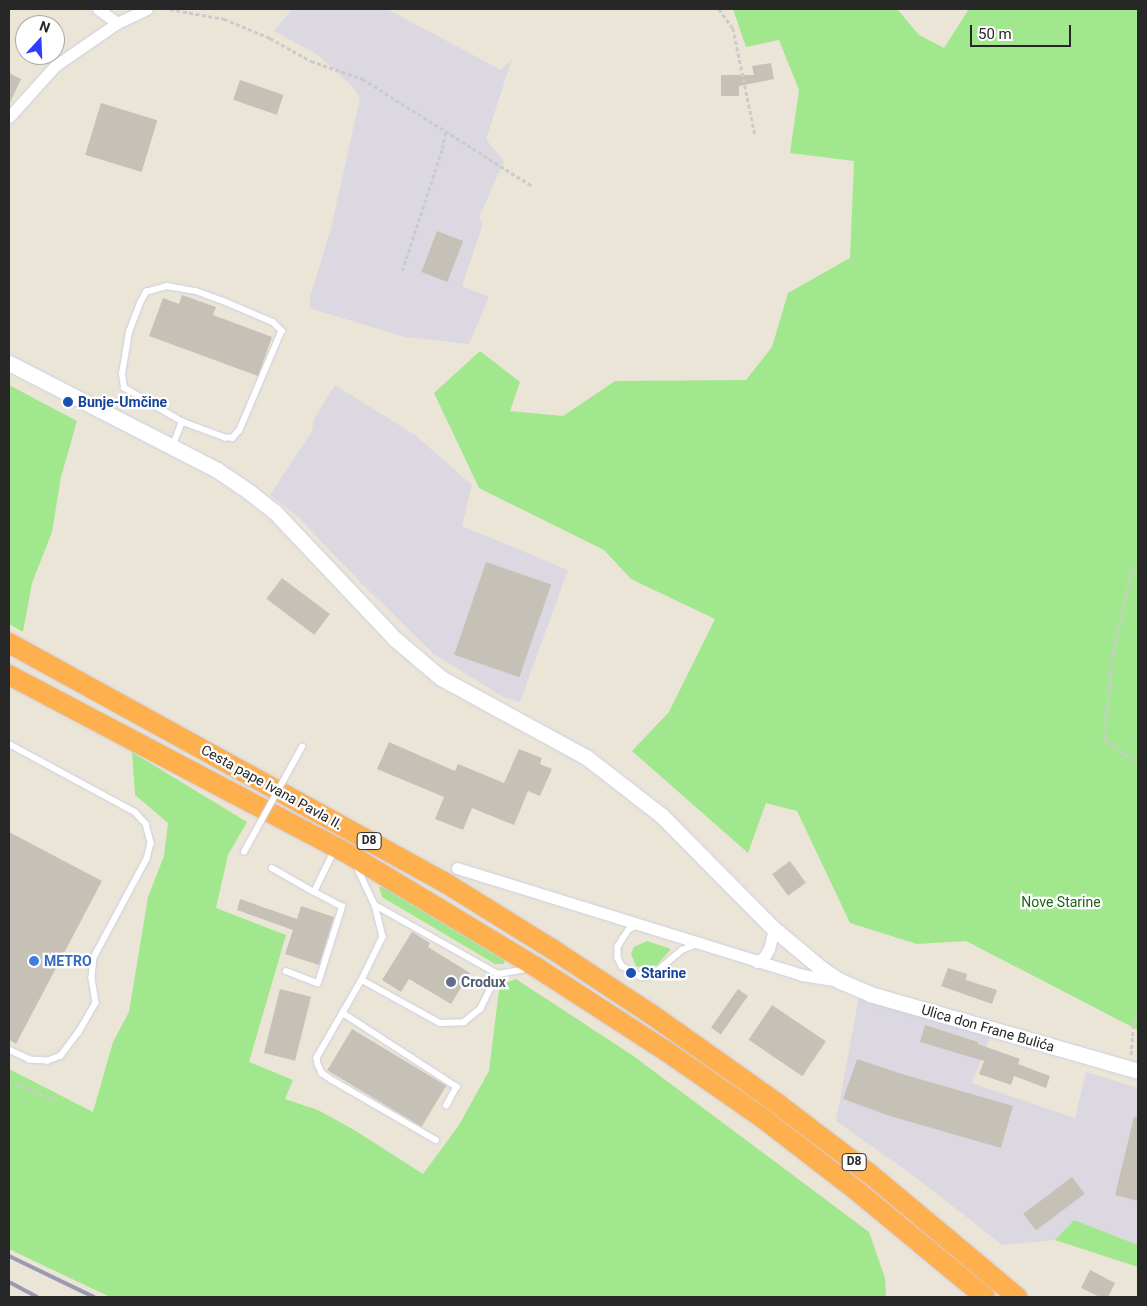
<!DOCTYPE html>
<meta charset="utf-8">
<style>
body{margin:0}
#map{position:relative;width:1147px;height:1306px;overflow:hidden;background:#ebe5d7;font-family:Roboto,sans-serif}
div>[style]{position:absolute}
.industrial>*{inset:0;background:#dcd8e2}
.green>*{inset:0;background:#a1e78e}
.building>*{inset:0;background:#c6c1b7;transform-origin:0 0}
.path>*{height:2.5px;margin-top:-1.25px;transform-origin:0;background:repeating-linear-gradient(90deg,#cbcbcb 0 4px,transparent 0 6.5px)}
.roads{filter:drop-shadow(0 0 1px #cccde2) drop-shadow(0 0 1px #cccde2)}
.lane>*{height:5.5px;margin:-2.75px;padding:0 2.75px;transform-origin:2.75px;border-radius:2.75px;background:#fff}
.street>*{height:11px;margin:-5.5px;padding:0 5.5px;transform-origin:5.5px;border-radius:5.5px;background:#fff}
.secondary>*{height:15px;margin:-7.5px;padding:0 7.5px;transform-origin:7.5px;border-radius:7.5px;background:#fff}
.highway>*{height:20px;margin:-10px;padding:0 10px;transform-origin:10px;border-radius:10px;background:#ffb04e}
.rail>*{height:4px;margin:-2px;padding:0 2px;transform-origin:2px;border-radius:2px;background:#9a9ab3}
.bridges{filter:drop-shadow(0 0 1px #cccde2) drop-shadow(0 0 1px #cccde2)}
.lane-bridge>*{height:5.5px;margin:-2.75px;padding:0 2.75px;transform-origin:2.75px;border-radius:2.75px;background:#fff}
.dots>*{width:14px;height:14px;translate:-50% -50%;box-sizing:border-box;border:2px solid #fff;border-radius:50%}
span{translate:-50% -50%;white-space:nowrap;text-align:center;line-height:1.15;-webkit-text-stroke:4.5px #fff;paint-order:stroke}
.shield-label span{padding:1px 4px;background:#fff;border:1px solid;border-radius:4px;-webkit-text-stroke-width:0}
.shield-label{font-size:12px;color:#272727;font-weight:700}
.transit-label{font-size:14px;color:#164399;font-weight:700}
.left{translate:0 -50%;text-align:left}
.street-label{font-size:14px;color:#272727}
.park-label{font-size:14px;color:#1b6714}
.shop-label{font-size:14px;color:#366cbe;font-weight:700}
.service-label{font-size:14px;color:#4e5e75;font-weight:700}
.frame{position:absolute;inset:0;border:10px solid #272727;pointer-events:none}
.north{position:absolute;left:15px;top:15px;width:50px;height:50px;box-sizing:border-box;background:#fff;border:1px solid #a9a9a9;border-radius:50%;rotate:20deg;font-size:14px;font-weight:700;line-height:20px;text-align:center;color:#272727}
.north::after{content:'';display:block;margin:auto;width:18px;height:22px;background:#303dff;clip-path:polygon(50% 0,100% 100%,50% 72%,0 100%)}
.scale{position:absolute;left:970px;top:25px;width:101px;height:22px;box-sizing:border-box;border:2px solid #272727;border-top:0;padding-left:6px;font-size:15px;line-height:18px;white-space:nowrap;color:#272727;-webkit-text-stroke:4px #fff;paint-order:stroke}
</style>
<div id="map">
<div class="industrial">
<i style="clip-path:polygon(292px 9px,387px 9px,501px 70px,512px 59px,486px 139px,504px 161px,479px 218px,483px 224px,462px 286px,489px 297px,469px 344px,405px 337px,309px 308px,311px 294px,331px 228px,360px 98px,352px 86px,318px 55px,274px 31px)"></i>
<i style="clip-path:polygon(335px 385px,415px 435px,472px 485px,462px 526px,568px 570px,520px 702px,503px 697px,434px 654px,362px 584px,299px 518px,270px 495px,312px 431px,314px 419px)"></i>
<i style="clip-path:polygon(861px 985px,996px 1022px,972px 1083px,1075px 1118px,1086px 1072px,1138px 1088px,1138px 1245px,1074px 1220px,1055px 1240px,1002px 1245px,918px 1179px,836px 1121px)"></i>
</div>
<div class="green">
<i style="clip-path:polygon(733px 9px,897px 9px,919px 35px,944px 48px,969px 9px,1138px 9px,1138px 1030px,966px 941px,917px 944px,850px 923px,797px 811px,766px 803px,748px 853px,632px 751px,669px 712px,715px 619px,631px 579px,604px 550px,479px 488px,434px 393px,480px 351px,520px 382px,510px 411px,563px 416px,615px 381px,746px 380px,772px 347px,788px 293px,850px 258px,854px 161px,790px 153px,799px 90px,779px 40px,746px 47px)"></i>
<i style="clip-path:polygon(9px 385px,77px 421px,61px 477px,52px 532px,32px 583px,23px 632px,9px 624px)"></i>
<i style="clip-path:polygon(132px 752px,247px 822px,228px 855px,216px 908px,286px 935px,249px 1062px,293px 1080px,285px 1099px,318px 1110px,356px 1131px,423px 1174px,459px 1125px,489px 1071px,499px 990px,508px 982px,516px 979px,632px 1055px,869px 1232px,885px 1278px,886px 1297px,110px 1297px,9px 1249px,9px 1069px,93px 1112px,113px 1042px,129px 1012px,148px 897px,164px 856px,168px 823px,135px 795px)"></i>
<i style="clip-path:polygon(379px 887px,384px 887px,505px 959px,504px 964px,495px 964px,382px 897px)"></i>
<i style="clip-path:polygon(647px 941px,671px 949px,656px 966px,650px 969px,636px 966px,631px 954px,634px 947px)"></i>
<i style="clip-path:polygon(1074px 1220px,1138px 1245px,1138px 1267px,1055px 1240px)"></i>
</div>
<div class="building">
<i style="clip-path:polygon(771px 63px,774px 79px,739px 86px,739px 96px,721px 96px,721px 75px,754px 75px,752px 66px)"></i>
<i style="clip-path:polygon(9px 73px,21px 79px,9px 105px)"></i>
<i style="left:240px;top:80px;width:46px;height:21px;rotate:19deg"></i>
<i style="left:101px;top:103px;width:59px;height:54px;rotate:17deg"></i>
<i style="left:437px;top:231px;width:28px;height:44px;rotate:21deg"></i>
<i style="clip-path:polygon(182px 295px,216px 307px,213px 315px,272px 337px,258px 376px,149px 336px,163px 298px,179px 304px)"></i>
<i style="left:486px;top:562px;width:69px;height:98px;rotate:19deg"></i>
<i style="left:282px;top:578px;width:60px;height:26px;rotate:37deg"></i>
<i style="clip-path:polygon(389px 742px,455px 771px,458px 764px,504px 783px,519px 749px,542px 758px,540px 764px,552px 769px,540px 796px,528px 791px,514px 825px,472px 808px,463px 830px,435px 819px,444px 797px,377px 769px)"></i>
<i style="clip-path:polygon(9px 832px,102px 881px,16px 1044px,9px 1040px)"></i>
<i style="left:790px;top:861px;width:27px;height:22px;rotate:54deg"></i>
<i style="clip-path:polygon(240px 899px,297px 919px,301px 906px,334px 917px,319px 965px,285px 954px,293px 930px,237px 910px)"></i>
<i style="clip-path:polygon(412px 932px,430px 943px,428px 947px,470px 973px,451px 1004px,409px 979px,401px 992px,382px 980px)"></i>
<i style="clip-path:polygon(948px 968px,967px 974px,966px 980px,997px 990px,992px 1004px,941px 986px)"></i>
<i style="left:280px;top:989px;width:32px;height:66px;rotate:14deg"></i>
<i style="left:738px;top:989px;width:12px;height:47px;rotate:35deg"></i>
<i style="left:772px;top:1005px;width:65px;height:42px;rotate:34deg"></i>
<i style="clip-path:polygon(925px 1025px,978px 1042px,978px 1044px,1020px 1059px,1018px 1064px,1050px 1076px,1046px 1088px,1014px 1076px,1011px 1085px,979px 1074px,984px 1061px,920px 1042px)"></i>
<i style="left:352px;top:1029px;width:110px;height:48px;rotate:31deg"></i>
<i style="clip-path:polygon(857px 1059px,902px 1074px,1013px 1106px,1001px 1148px,890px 1116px,843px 1099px)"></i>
<i style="clip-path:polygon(1134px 1117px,1138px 1117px,1138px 1201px,1115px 1195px)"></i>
<i style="left:1072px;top:1177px;width:21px;height:61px;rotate:53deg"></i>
<i style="clip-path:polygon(1090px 1270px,1115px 1283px,1108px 1297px,1100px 1297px,1081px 1288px)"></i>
</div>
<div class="path">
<i style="left:170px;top:9px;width:55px;rotate:10.5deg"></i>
<i style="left:224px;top:19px;width:50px;rotate:22.4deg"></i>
<i style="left:270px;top:38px;width:47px;rotate:29.3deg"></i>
<i style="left:311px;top:61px;width:55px;rotate:19.1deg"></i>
<i style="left:363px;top:79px;width:200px;rotate:32.3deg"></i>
<i style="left:719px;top:9px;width:24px;rotate:54deg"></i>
<i style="left:733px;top:28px;width:108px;rotate:78.3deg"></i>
<i style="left:402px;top:271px;width:128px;rotate:-71.8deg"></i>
<i style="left:442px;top:149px;width:20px;rotate:-79deg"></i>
<i style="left:1138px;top:571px;width:6px;rotate:-171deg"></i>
<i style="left:1132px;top:570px;width:83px;rotate:102.5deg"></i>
<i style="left:1114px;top:651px;width:89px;rotate:96.5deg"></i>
<i style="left:1104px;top:739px;width:42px;rotate:35.2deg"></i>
<i style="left:1131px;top:1055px;width:31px;rotate:-86deg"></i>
<i style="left:1133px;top:1024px;width:11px;rotate:-63deg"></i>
<i style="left:9px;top:1081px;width:51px;rotate:22deg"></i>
</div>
<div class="roads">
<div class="lane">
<i style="left:167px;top:286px;width:29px;rotate:10deg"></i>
<i style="left:196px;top:291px;width:32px;rotate:20deg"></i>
<i style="left:226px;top:302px;width:51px;rotate:23.1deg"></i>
<i style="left:273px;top:322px;width:13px;rotate:45deg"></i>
<i style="left:282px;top:331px;width:108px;rotate:113deg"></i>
<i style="left:240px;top:430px;width:11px;rotate:131deg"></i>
<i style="left:233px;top:438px;width:8px;rotate:180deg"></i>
<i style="left:225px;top:438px;width:46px;rotate:-159.6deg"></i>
<i style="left:182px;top:422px;width:67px;rotate:-149.6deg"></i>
<i style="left:124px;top:388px;width:14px;rotate:-98deg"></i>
<i style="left:122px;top:374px;width:43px;rotate:-80.5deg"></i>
<i style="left:129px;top:332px;width:31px;rotate:-69deg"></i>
<i style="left:140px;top:303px;width:13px;rotate:-61deg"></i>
<i style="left:146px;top:292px;width:22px;rotate:-16deg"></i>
<i style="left:173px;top:445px;width:25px;rotate:-69deg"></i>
<i style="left:9px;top:744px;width:143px;rotate:28.4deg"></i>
<i style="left:135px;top:812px;width:16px;rotate:47deg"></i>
<i style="left:146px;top:824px;width:20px;rotate:75deg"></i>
<i style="left:151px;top:843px;width:16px;rotate:104deg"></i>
<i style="left:147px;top:859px;width:112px;rotate:118.2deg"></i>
<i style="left:94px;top:958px;width:20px;rotate:96deg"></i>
<i style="left:92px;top:978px;width:25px;rotate:81deg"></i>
<i style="left:96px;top:1003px;width:34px;rotate:120deg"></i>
<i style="left:79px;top:1032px;width:30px;rotate:127deg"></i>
<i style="left:61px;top:1056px;width:14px;rotate:159deg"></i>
<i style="left:48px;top:1061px;width:18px;rotate:-177deg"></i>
<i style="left:30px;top:1060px;width:23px;rotate:-155deg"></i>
<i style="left:357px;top:867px;width:42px;rotate:64.7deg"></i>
<i style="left:375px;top:905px;width:141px;rotate:29.3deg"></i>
<i style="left:498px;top:974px;width:29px;rotate:-10deg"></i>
<i style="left:272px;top:868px;width:48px;rotate:29.7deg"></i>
<i style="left:314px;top:892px;width:46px;rotate:-64deg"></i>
<i style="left:375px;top:905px;width:33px;rotate:76deg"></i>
<i style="left:383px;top:937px;width:48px;rotate:116deg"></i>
<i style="left:362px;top:980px;width:89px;rotate:28.9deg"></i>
<i style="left:440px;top:1023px;width:24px;rotate:-2deg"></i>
<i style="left:464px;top:1022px;width:21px;rotate:-39deg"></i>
<i style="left:480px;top:1009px;width:39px;rotate:-63deg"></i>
<i style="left:637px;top:926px;width:9px;rotate:153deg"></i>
<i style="left:629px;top:930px;width:11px;rotate:124deg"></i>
<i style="left:623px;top:939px;width:9px;rotate:122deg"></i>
<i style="left:618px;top:947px;width:11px;rotate:90deg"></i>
<i style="left:618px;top:958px;width:9px;rotate:63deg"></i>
<i style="left:622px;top:966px;width:22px;rotate:30deg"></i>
<i style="left:641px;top:977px;width:10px;rotate:-6deg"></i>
<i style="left:651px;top:976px;width:40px;rotate:-40deg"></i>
<i style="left:682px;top:950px;width:16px;rotate:-22deg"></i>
<i style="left:286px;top:971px;width:34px;rotate:21deg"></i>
<i style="left:318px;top:983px;width:80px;rotate:-72.5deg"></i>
<i style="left:342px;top:907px;width:32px;rotate:-152deg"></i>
<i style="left:362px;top:980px;width:90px;rotate:120deg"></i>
<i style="left:317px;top:1058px;width:6px;rotate:81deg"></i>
<i style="left:318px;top:1064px;width:10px;rotate:66deg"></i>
<i style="left:322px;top:1073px;width:12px;rotate:35deg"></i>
<i style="left:332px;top:1080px;width:120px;rotate:30deg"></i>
<i style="left:343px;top:1013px;width:136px;rotate:33deg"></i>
<i style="left:457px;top:1087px;width:21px;rotate:119deg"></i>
</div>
<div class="street">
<i style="left:98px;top:9px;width:24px;rotate:36deg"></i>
<i style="left:9px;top:117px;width:69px;rotate:-48deg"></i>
<i style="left:55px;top:66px;width:75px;rotate:-34.7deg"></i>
<i style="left:117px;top:23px;width:33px;rotate:-25deg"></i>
<i style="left:457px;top:868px;width:361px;rotate:17.2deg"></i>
<i style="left:802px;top:975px;width:38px;rotate:9deg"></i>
<i style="left:757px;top:962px;width:9px;rotate:-36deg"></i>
<i style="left:764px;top:957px;width:9px;rotate:-58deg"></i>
<i style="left:769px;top:949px;width:21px;rotate:-76deg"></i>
</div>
<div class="secondary">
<i style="left:9px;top:363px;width:234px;rotate:27.2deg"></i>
<i style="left:217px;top:470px;width:37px;rotate:34deg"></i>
<i style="left:248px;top:491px;width:33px;rotate:38deg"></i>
<i style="left:274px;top:511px;width:176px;rotate:46.6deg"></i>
<i style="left:395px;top:639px;width:60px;rotate:40.3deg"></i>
<i style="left:441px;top:678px;width:165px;rotate:28.6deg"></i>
<i style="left:586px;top:757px;width:96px;rotate:37.8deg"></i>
<i style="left:662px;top:816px;width:159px;rotate:45.3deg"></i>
<i style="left:774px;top:929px;width:62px;rotate:39.8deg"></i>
<i style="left:822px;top:969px;width:22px;rotate:34deg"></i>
<i style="left:840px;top:981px;width:33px;rotate:23deg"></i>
<i style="left:870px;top:994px;width:279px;rotate:16deg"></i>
</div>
<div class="highway">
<i style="left:9px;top:643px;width:496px;rotate:28.8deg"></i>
<i style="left:444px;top:882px;width:127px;rotate:31.8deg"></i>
<i style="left:552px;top:949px;width:118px;rotate:33.3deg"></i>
<i style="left:651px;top:1014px;width:156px;rotate:35.3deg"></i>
<i style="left:778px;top:1104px;width:116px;rotate:37.3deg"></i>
<i style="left:870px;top:1174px;width:192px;rotate:39.9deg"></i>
<i style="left:9px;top:675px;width:388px;rotate:27.8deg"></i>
<i style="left:352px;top:856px;width:215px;rotate:31.1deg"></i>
<i style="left:536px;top:967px;width:155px;rotate:32.9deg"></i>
<i style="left:666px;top:1051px;width:116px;rotate:34.8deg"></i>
<i style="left:761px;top:1117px;width:121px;rotate:37.6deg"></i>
<i style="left:857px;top:1191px;width:166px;rotate:39.6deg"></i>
</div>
</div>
<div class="rail">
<i style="left:9px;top:1256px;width:94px;rotate:25.8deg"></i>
<i style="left:9px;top:1282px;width:32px;rotate:28deg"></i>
</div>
<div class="bridges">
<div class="lane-bridge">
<i style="left:244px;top:852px;width:120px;rotate:-61.1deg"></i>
</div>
</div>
<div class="dots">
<i style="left:68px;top:402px;background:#1a4fb4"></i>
<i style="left:34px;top:961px;background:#3f7fe0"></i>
<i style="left:631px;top:973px;background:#1a4fb4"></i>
<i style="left:451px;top:982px;background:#5c6f8a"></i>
</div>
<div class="shield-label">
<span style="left:369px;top:841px">D8</span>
<span style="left:854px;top:1162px">D8</span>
</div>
<div class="transit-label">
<span class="left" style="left:78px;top:402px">Bunje-Umčine</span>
<span class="left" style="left:641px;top:973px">Starine</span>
</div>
<div class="street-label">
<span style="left:272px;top:787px;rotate:29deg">Cesta pape Ivana Pavla II.</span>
<span style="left:988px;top:1028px;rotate:16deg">Ulica don Frane Bulića</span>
</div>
<div class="park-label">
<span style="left:1061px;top:902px">Nove Starine</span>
</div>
<div class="shop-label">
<span class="left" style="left:44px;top:961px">METRO</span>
</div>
<div class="service-label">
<span class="left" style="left:461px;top:982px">Crodux</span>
</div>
<div class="frame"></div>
<div class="north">N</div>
<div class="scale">50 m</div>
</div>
